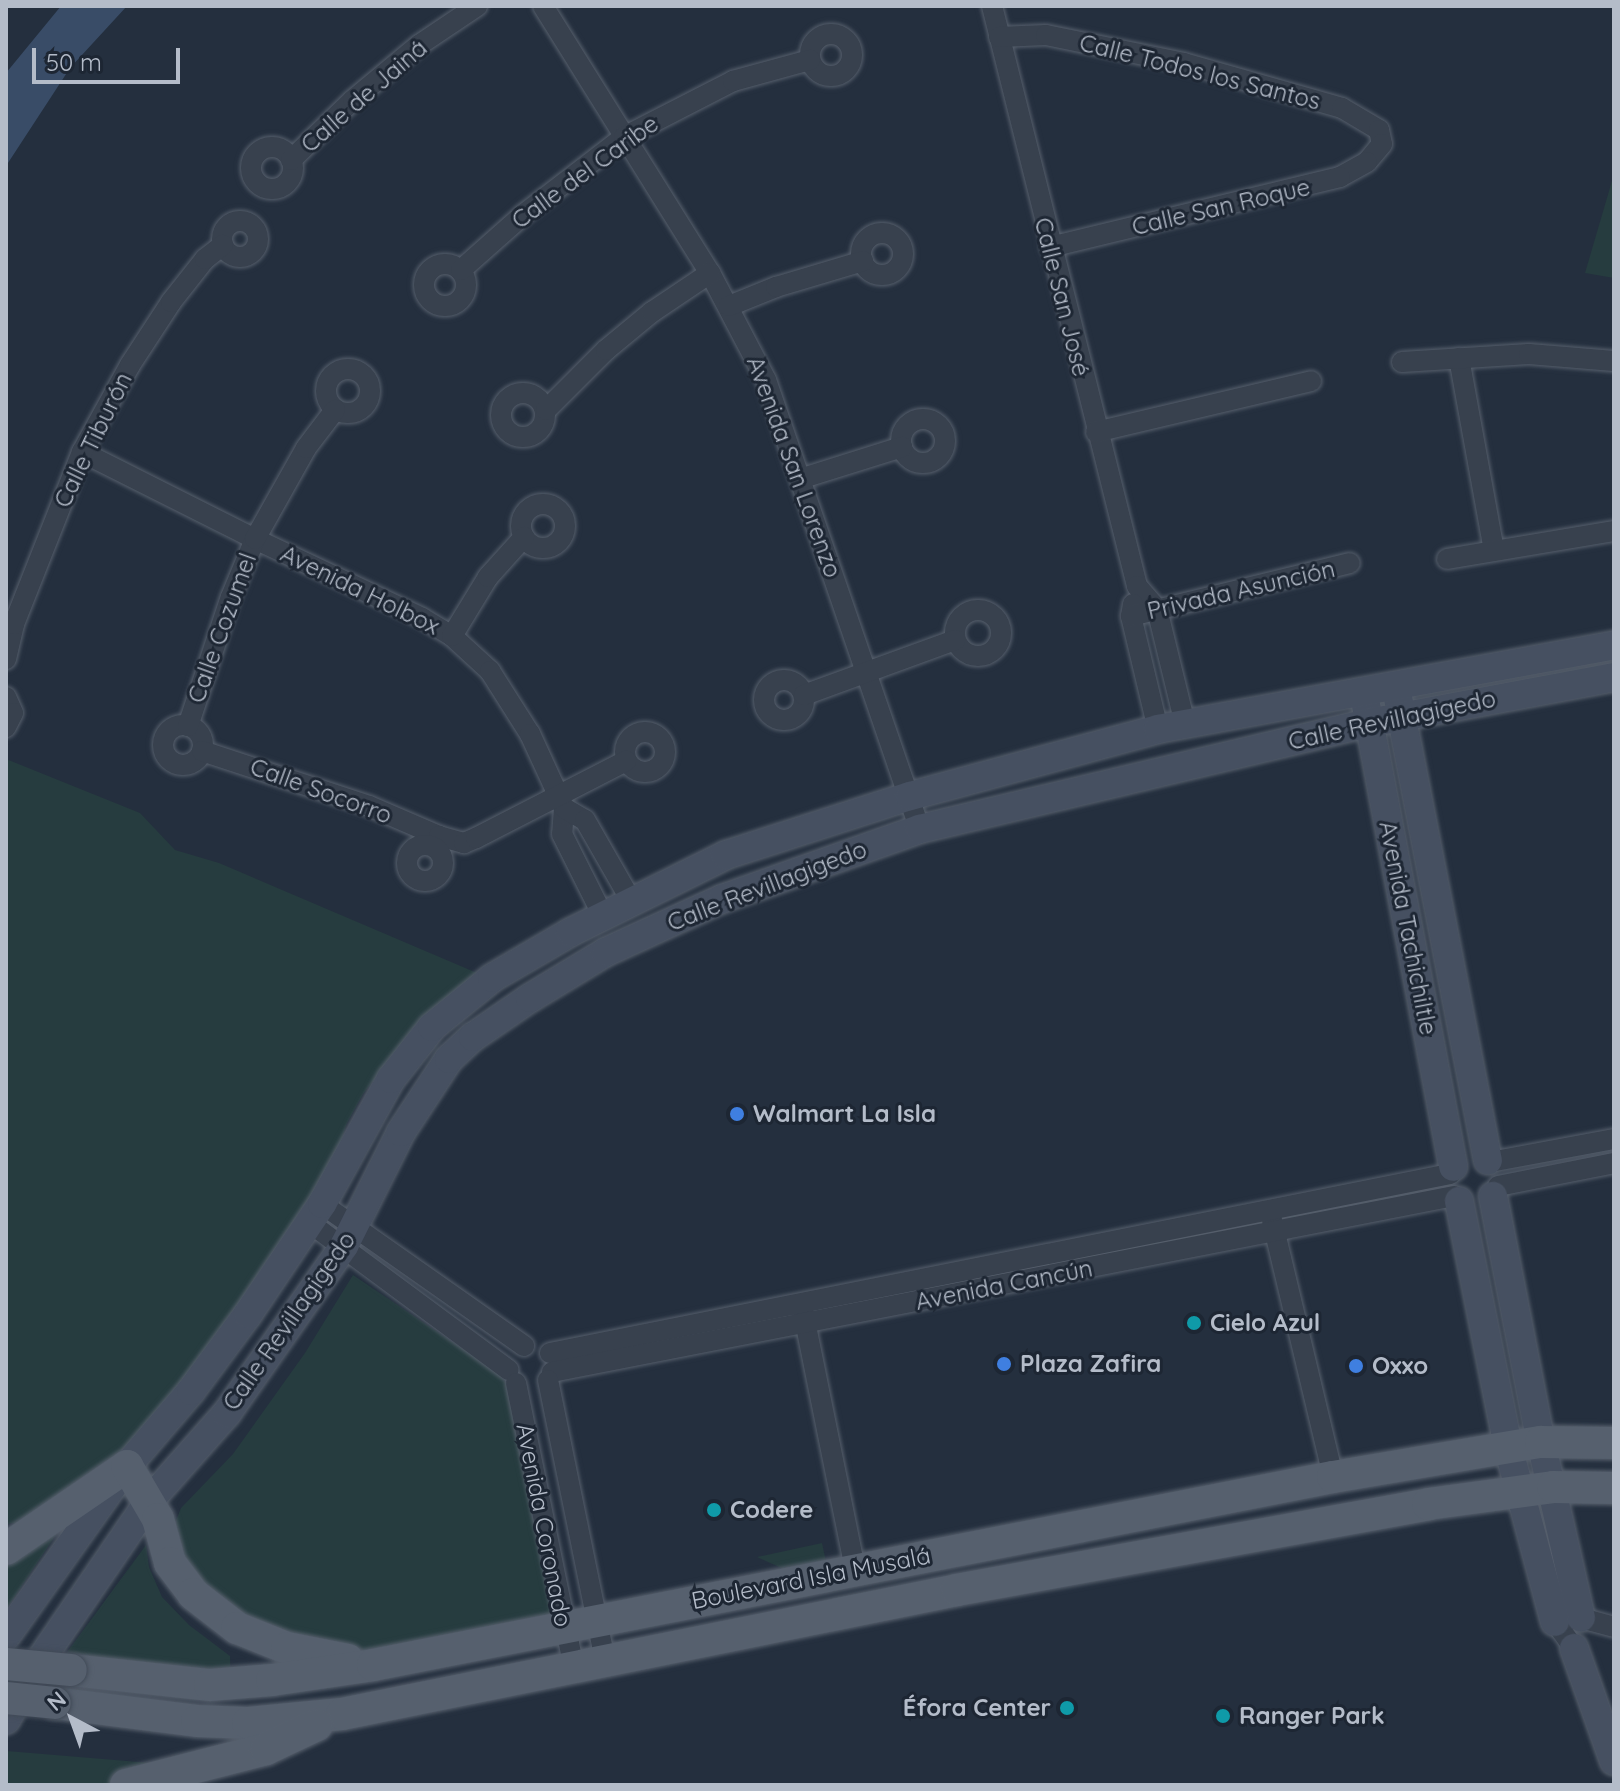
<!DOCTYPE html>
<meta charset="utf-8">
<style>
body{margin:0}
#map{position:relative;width:1620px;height:1791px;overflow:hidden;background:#242f3e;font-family:Quicksand,sans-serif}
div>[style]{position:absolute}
.green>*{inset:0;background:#263c3f}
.water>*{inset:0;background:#394c67}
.roads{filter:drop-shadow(0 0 2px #565f6c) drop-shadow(0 0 2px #565f6c)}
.street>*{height:20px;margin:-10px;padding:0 10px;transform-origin:10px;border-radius:10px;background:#38414e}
.street>.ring{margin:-10px;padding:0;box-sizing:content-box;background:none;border:20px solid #38414e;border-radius:50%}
.secondary>*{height:28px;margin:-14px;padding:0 14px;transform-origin:14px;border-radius:14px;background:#465061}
.primary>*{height:32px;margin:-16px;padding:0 16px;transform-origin:16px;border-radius:16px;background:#56606e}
.bridges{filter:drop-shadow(0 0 2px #414a57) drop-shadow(0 0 2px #414a57)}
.primary-bridge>*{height:32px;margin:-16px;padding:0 16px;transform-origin:16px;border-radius:16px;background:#56606e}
.dots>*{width:22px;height:22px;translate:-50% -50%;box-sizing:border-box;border:4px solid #1d2633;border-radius:50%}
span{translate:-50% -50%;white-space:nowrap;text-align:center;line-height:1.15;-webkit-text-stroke:6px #1d2633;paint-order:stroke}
.street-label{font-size:24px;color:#b4bcc9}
.poi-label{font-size:24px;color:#b4bcc9;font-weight:700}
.left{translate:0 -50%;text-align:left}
.right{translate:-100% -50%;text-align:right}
.frame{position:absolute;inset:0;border:8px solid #b4bcc9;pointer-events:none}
.north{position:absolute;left:32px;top:1679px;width:80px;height:80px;-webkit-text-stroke:6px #1d2633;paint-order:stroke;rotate:319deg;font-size:22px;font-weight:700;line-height:32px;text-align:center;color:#b4bcc9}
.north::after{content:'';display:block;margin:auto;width:28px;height:36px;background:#b4bcc9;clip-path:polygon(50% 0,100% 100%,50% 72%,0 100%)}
.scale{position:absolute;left:32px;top:48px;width:148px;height:36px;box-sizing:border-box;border:4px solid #b4bcc9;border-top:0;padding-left:10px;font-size:24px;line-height:28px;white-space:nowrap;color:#b4bcc9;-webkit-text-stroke:6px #1d2633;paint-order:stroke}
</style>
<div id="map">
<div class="green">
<i style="clip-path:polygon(1614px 174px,1614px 278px,1585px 273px)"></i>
<i style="clip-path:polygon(6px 759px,140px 813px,175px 850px,219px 863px,477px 973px,422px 1019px,363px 1094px,347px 1123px,337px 1154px,296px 1230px,184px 1382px,104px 1470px,34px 1521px,6px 1524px)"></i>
<i style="clip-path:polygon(353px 1275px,500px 1374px,507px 1385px,553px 1622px,382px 1664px,206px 1608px,171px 1533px,181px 1508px,233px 1454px,305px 1353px)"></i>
<i style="clip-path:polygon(52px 1528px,57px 1533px,6px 1610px,6px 1565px)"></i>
<i style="clip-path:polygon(822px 1543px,828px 1571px,795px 1574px,757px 1557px)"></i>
<i style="clip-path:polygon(146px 1545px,149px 1567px,162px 1597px,189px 1625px,230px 1656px,231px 1690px,48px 1678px)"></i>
<i style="clip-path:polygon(7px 1751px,211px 1768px,148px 1785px,6px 1785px)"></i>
</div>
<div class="water">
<i style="clip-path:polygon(61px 6px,127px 6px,70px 68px,6px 166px,6px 73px)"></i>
</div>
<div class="roads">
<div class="street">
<i style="left:543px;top:6px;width:315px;rotate:58deg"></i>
<i style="left:710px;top:273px;width:121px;rotate:62.4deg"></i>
<i style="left:766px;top:380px;width:475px;rotate:71.1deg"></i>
<i style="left:992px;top:6px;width:598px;rotate:75.96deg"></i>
<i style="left:1137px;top:586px;width:30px;rotate:49deg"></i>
<i style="left:1157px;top:609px;width:118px;rotate:76.3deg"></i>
<i class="ring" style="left:810px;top:34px;width:22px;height:22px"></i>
<i style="left:999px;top:37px;width:47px;rotate:-2.4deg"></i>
<i style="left:1046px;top:35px;width:141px;rotate:11.5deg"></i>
<i style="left:1184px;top:63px;width:164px;rotate:15.9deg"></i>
<i style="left:1342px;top:108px;width:43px;rotate:30.7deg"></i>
<i style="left:1379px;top:130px;width:14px;rotate:78deg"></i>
<i style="left:1382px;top:144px;width:23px;rotate:130deg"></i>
<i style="left:1367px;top:162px;width:31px;rotate:151deg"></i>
<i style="left:1340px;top:177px;width:298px;rotate:166.4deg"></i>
<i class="ring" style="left:251px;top:147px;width:22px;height:22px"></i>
<i style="left:291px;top:160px;width:86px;rotate:-44.1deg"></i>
<i style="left:353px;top:100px;width:86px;rotate:-39.8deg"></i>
<i style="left:419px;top:45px;width:70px;rotate:-33.9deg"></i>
<i class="ring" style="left:222px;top:221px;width:16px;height:16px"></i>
<i class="ring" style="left:861px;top:233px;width:22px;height:22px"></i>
<i class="ring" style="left:424px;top:264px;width:22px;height:22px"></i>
<i style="left:461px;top:270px;width:84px;rotate:-41.6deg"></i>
<i style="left:524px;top:214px;width:126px;rotate:-37.6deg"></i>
<i style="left:624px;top:137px;width:123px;rotate:-27.2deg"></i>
<i style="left:733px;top:81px;width:80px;rotate:-15.3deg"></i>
<i style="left:729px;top:306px;width:51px;rotate:-22deg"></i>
<i style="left:776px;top:287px;width:91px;rotate:-16.6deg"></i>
<i style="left:1459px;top:358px;width:195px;rotate:79.7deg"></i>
<i style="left:1402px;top:362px;width:127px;rotate:-3.6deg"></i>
<i style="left:1529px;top:354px;width:85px;rotate:4.7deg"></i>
<i class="ring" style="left:326px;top:369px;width:24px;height:24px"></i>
<i class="ring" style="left:501px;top:393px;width:24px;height:24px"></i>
<i style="left:546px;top:410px;width:85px;rotate:-45deg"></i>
<i style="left:606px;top:350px;width:60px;rotate:-39.6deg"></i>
<i style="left:652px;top:312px;width:70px;rotate:-33.9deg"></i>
<i class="ring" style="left:901px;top:419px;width:24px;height:24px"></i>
<i style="left:1096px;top:432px;width:221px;rotate:-13.3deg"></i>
<i style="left:82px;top:452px;width:194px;rotate:26.7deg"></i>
<i style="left:255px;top:539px;width:185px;rotate:25.3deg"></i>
<i style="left:422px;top:618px;width:35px;rotate:31deg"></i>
<i style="left:452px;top:636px;width:52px;rotate:42.6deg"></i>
<i style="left:490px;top:671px;width:75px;rotate:57.6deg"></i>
<i style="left:530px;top:734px;width:81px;rotate:65.3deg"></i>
<i style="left:564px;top:808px;width:26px;rotate:94deg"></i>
<i style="left:562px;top:834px;width:92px;rotate:63.4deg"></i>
<i style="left:803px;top:478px;width:104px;rotate:-17.4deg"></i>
<i class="ring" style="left:521px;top:504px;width:24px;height:24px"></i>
<i style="left:1447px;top:559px;width:169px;rotate:-9.5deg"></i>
<i style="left:1133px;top:604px;width:12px;rotate:99deg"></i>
<i style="left:1131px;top:616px;width:116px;rotate:76.6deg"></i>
<i class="ring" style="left:955px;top:610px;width:26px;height:26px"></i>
<i style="left:1131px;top:616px;width:225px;rotate:-13.6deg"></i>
<i style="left:452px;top:636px;width:69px;rotate:-58.6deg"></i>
<i style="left:488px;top:577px;width:54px;rotate:-48deg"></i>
<i style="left:6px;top:659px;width:36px;rotate:-77deg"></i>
<i style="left:14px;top:624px;width:185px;rotate:-68.4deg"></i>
<i style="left:82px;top:452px;width:99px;rotate:-61.1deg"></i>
<i style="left:130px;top:365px;width:75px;rotate:-56.9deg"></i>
<i style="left:171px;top:302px;width:55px;rotate:-51.7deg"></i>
<i style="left:205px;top:259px;width:23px;rotate:-38deg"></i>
<i class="ring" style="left:764px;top:680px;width:20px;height:20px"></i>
<i style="left:804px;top:695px;width:161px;rotate:-20deg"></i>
<i style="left:6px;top:697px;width:17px;rotate:66deg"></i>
<i style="left:13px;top:713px;width:16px;rotate:117deg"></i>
<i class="ring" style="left:163px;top:725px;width:20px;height:20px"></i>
<i style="left:188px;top:726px;width:136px;rotate:-71.6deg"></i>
<i style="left:231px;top:597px;width:63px;rotate:-67.5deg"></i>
<i style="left:255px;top:539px;width:104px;rotate:-60.7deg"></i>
<i style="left:306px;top:448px;width:48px;rotate:-52.7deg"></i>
<i class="ring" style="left:625px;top:732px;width:20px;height:20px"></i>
<i style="left:202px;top:751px;width:176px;rotate:18.2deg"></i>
<i style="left:369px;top:806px;width:76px;rotate:23.2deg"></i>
<i style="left:439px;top:836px;width:11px;rotate:117deg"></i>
<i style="left:564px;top:808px;width:24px;rotate:30deg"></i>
<i style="left:585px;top:820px;width:95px;rotate:60.2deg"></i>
<i style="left:439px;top:836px;width:26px;rotate:16deg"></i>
<i style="left:464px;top:843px;width:13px;rotate:-23deg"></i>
<i style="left:476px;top:838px;width:169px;rotate:-27.2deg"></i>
<i class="ring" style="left:407px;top:845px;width:16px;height:16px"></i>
<i style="left:1490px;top:1162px;width:126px;rotate:-10.5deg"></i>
<i style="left:1498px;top:1186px;width:118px;rotate:-11.2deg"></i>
<i style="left:322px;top:1204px;width:247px;rotate:35.1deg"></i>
<i style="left:1272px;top:1220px;width:264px;rotate:76.6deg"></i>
<i style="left:310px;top:1223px;width:247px;rotate:36.5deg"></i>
<i style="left:803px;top:1311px;width:264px;rotate:78.6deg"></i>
<i style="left:550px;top:1353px;width:918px;rotate:-11.25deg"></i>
<i style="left:552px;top:1372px;width:919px;rotate:-11.04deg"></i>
<i style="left:548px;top:1380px;width:285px;rotate:78.5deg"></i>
<i style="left:516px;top:1383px;width:290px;rotate:78.5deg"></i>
<i style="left:1574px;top:1648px;width:32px;rotate:-126deg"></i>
<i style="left:1555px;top:1622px;width:26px;rotate:-9deg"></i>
<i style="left:1581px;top:1618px;width:34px;rotate:15deg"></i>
</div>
<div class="secondary">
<i style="left:1398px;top:698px;width:471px;rotate:79deg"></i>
<i style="left:1366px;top:705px;width:470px;rotate:79.3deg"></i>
<i style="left:1493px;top:1196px;width:251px;rotate:79deg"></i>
<i style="left:1541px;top:1442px;width:180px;rotate:77.2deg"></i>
<i style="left:1459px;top:1201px;width:251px;rotate:78.7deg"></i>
<i style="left:1508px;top:1447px;width:181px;rotate:75deg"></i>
<i style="left:6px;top:1636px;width:209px;rotate:-54.6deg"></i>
<i style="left:127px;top:1466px;width:99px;rotate:-49.5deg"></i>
<i style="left:191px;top:1391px;width:96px;rotate:-53.5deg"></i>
<i style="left:248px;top:1314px;width:133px;rotate:-56.1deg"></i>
<i style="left:322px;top:1204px;width:143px;rotate:-61.1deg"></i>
<i style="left:391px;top:1079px;width:66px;rotate:-51.7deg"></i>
<i style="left:432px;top:1027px;width:77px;rotate:-39.2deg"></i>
<i style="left:492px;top:978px;width:91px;rotate:-30.2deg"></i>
<i style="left:571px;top:932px;width:173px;rotate:-26.4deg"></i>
<i style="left:726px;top:855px;width:193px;rotate:-17.8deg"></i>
<i style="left:910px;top:796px;width:257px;rotate:-15.1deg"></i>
<i style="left:1158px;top:729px;width:464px;rotate:-10.4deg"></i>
<i style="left:1574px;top:1648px;width:120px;rotate:70.5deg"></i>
<i style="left:6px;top:1720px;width:63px;rotate:-60.6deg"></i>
<i style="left:37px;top:1665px;width:200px;rotate:-55.6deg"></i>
<i style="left:150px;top:1500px;width:116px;rotate:-48.5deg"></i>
<i style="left:227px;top:1413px;width:204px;rotate:-55deg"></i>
<i style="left:344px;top:1246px;width:127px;rotate:-63.4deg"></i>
<i style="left:401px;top:1132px;width:87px;rotate:-56.7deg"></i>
<i style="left:449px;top:1059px;width:33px;rotate:-43deg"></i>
<i style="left:473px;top:1037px;width:69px;rotate:-34.4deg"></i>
<i style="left:530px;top:998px;width:89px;rotate:-31.2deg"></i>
<i style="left:606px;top:952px;width:128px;rotate:-24.6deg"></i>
<i style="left:722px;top:899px;width:210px;rotate:-19.5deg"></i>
<i style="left:920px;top:829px;width:461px;rotate:-13.3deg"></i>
<i style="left:1369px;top:723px;width:249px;rotate:-10.6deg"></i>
</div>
<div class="primary">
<i style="left:6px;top:1549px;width:147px;rotate:-34.4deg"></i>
<i style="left:127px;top:1466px;width:61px;rotate:59.7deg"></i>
<i style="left:158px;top:1519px;width:46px;rotate:74.7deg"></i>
<i style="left:170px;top:1563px;width:39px;rotate:53deg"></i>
<i style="left:193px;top:1594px;width:56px;rotate:37.7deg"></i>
<i style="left:237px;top:1628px;width:54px;rotate:21.8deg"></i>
<i style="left:287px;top:1648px;width:62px;rotate:11.1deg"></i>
<i style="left:71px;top:1670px;width:140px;rotate:6.2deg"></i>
<i style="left:210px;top:1685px;width:62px;rotate:-4.6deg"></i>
<i style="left:272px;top:1680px;width:102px;rotate:-8.4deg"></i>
<i style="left:373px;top:1665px;width:978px;rotate:-11.08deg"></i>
<i style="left:1333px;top:1477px;width:211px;rotate:-9.6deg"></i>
<i style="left:1541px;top:1442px;width:73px;rotate:0.8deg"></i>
<i style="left:55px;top:1703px;width:143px;rotate:7.2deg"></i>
<i style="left:197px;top:1721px;width:51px;rotate:2.2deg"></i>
<i style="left:248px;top:1723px;width:94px;rotate:-5.5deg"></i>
<i style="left:342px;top:1714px;width:627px;rotate:-11.4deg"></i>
<i style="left:957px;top:1590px;width:479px;rotate:-10.3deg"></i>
<i style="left:1428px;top:1504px;width:126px;rotate:-7.7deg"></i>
<i style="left:1553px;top:1487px;width:61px;rotate:0.9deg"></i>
<i style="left:126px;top:1785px;width:145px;rotate:-14.4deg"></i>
<i style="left:266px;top:1749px;width:56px;rotate:-25.2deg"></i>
</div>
</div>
<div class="bridges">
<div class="primary-bridge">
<i style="left:6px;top:1664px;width:65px;rotate:5.3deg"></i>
<i style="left:6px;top:1698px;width:49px;rotate:5.8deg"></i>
</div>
</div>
<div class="dots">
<i style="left:737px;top:1114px;background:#3f7fe0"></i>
<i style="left:1194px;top:1323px;background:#0f9aa8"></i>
<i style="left:1004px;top:1364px;background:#3f7fe0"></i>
<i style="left:1356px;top:1366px;background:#3f7fe0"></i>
<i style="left:714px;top:1510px;background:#0f9aa8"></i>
<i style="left:1067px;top:1708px;background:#0f9aa8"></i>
<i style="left:1223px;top:1716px;background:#0f9aa8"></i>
</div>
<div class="street-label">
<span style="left:1200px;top:72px;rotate:14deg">Calle Todos los Santos</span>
<span style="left:364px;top:96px;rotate:-41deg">Calle de Jainá</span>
<span style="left:585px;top:172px;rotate:-36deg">Calle del Caribe</span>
<span style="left:1221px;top:207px;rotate:-13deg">Calle San Roque</span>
<span style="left:1062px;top:297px;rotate:76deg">Calle San José</span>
<span style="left:93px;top:440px;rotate:-64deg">Calle Tiburón</span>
<span style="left:794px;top:467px;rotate:70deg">Avenida San Lorenzo</span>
<span style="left:360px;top:590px;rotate:26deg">Avenida Holbox</span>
<span style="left:1241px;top:590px;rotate:-13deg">Privada Asunción</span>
<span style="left:222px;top:628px;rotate:-70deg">Calle Cozumel</span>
<span style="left:1392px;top:720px;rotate:-12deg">Calle Revillagigedo</span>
<span style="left:321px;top:791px;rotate:20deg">Calle Socorro</span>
<span style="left:767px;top:886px;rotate:-21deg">Calle Revillagigedo</span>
<span style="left:1408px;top:928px;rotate:79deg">Avenida Tachichiltle</span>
<span style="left:1004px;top:1285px;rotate:-11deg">Avenida Cancún</span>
<span style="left:289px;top:1321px;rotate:-55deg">Calle Revillagigedo</span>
<span style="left:544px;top:1525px;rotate:79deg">Avenida Coronado</span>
<span style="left:811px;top:1578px;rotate:-11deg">Boulevard Isla Musalá</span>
</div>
<div class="poi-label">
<span class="left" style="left:753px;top:1114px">Walmart La Isla</span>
<span class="left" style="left:1210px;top:1323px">Cielo Azul</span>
<span class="left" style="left:1020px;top:1364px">Plaza Zafira</span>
<span class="left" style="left:1372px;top:1366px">Oxxo</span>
<span class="left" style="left:730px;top:1510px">Codere</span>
<span class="right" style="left:1051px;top:1708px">Éfora Center</span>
<span class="left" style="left:1239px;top:1716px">Ranger Park</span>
</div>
<div class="frame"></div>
<div class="north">N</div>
<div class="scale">50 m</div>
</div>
